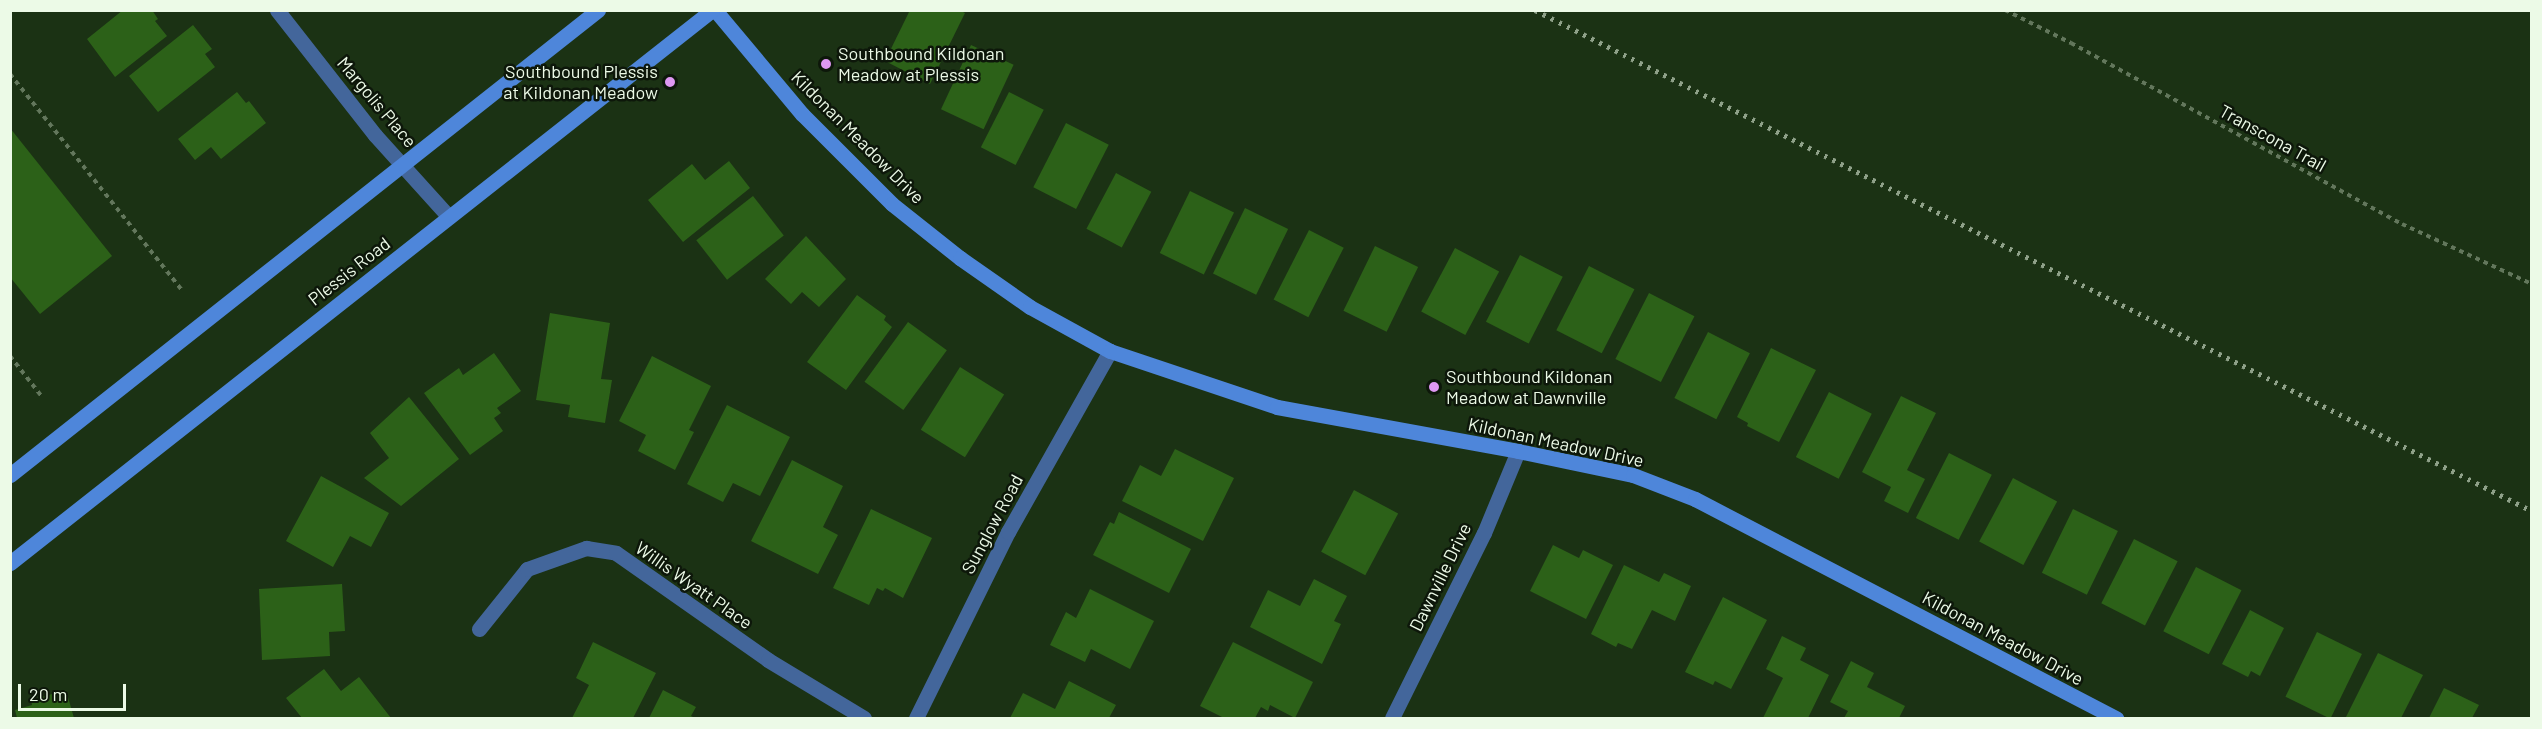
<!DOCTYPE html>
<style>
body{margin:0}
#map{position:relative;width:2542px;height:729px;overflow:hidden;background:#1b3214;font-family:Barlow,sans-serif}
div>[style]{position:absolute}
.building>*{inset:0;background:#2c6118;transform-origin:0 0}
.path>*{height:4px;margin-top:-2px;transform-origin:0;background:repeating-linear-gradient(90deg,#63775c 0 4.5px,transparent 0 9px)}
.street>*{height:15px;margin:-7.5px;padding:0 7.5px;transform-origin:7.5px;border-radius:7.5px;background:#43669b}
.secondary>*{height:15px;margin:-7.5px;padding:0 7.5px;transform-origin:7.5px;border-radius:7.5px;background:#4e86da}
.rail>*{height:4.5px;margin-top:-2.25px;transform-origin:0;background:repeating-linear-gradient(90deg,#8fa189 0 3px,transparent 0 9px)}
.dots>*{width:16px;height:16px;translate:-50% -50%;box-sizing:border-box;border:3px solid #0d170a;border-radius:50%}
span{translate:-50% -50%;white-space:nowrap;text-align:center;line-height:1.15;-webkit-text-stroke:5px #0d170a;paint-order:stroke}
.poi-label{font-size:18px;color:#ecfae7}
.left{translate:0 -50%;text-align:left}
.right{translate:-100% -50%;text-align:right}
.street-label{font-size:18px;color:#ecfae7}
.frame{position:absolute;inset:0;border:12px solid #ecfae7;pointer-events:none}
.scale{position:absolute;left:18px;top:684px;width:108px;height:27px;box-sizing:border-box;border:3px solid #ecfae7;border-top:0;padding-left:8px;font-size:18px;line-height:21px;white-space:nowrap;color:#ecfae7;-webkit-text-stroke:4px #0d170a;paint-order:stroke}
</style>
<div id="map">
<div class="building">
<i style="clip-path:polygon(123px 10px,152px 10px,158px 19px,155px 21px,167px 36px,115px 77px,87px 39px)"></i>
<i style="clip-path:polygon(910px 10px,959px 10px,965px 13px,930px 84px,885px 61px)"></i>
<i style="clip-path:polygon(193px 25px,212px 49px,205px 54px,215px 67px,158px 112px,129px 76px)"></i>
<i style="left:971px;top:45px;width:47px;height:71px;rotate:25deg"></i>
<i style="clip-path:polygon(237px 92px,246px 103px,249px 101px,266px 123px,221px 159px,211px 147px,195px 160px,178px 139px)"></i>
<i style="left:1009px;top:92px;width:39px;height:62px;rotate:27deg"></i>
<i style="left:1066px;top:123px;width:48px;height:72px;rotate:27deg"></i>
<i style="clip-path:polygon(10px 128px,112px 256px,40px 314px,10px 277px)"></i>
<i style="clip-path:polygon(729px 161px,750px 188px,683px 242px,648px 200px,692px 164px,705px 180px)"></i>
<i style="left:1116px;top:173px;width:40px;height:63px;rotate:28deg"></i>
<i style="left:1190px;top:191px;width:49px;height:69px;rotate:26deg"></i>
<i style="left:753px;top:196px;width:50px;height:72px;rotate:52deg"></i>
<i style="left:1245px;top:208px;width:48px;height:73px;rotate:26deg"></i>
<i style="left:1309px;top:230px;width:39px;height:78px;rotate:27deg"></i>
<i style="clip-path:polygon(806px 236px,846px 279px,819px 307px,802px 292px,791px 304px,765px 279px)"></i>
<i style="left:1375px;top:246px;width:48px;height:72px;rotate:26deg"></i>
<i style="left:1455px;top:248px;width:50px;height:72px;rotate:28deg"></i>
<i style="left:1520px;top:255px;width:48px;height:75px;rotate:27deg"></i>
<i style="left:1589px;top:266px;width:51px;height:72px;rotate:27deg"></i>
<i style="left:1649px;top:293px;width:51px;height:74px;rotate:27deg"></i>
<i style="clip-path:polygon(857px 295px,886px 316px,884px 320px,892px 327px,846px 390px,807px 362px)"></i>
<i style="clip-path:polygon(550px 313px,610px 323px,601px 379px,612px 380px,605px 423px,568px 417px,570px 405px,536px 400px)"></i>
<i style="left:908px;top:322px;width:48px;height:74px;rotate:36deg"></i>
<i style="left:1708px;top:332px;width:47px;height:74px;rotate:27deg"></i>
<i style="clip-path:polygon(1771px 348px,1816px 370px,1779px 442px,1747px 426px,1748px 423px,1737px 417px)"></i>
<i style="clip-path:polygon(494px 353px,521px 391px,497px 408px,501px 413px,494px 418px,503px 431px,470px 455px,424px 393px,459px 368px,463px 375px)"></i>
<i style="clip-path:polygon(652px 356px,711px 386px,689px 430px,694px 432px,675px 470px,638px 451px,646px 435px,619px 421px)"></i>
<i style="left:960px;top:367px;width:52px;height:74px;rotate:32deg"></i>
<i style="left:1829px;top:392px;width:48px;height:73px;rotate:27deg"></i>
<i style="clip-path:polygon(1901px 396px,1936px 413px,1907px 470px,1925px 479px,1908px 513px,1884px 501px,1891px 487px,1862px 472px)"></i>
<i style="clip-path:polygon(409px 397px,459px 459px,401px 506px,364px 478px,389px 458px,370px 433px)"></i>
<i style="clip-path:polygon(727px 405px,790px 437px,760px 496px,733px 483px,723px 502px,687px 484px)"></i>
<i style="clip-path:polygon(1175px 449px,1234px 478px,1203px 541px,1122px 501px,1140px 465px,1161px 476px)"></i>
<i style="left:1949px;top:453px;width:48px;height:73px;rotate:27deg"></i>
<i style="clip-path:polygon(792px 460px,843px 486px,823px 527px,838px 535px,818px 574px,751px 541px)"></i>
<i style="clip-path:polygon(321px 476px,389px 513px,371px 547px,350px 536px,333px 567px,286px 541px)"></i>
<i style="left:2013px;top:478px;width:50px;height:72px;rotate:28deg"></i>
<i style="left:1354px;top:490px;width:50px;height:70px;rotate:28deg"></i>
<i style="clip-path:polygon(871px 509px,932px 538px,903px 598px,885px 588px,883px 591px,877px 588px,869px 605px,833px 588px)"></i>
<i style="left:2073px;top:509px;width:50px;height:71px;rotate:26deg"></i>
<i style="clip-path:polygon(1119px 512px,1191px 549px,1169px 593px,1093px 555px,1110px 522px,1114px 524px)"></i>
<i style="left:2134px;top:539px;width:49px;height:72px;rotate:27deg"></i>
<i style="clip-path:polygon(1553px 545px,1579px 558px,1583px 550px,1613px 565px,1586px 619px,1530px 591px)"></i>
<i style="clip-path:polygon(1624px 565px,1659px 582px,1664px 573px,1691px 586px,1675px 621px,1652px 610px,1632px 649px,1618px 643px,1616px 647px,1591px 634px)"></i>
<i style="left:2196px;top:567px;width:51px;height:72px;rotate:27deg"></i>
<i style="clip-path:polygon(1314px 579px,1347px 596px,1334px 621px,1341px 624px,1322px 664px,1250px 627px,1268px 590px,1300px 606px)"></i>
<i style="clip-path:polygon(342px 584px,345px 631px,329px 632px,330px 656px,262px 660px,259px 589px)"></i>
<i style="clip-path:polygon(1090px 589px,1154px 621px,1130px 669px,1091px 649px,1085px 662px,1050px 645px,1066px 612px,1076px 618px)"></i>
<i style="clip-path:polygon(1723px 597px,1767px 620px,1731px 689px,1715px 681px,1713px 685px,1685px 672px)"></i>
<i style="clip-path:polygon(2250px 610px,2284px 628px,2260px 676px,2251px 671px,2248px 677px,2222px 664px)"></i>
<i style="left:2317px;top:632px;width:50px;height:72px;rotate:26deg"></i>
<i style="clip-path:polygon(1782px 636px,1806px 648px,1800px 660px,1829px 675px,1808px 718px,1763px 718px,1783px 678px,1766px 669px)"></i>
<i style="clip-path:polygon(593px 642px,656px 673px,633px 718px,572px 718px,589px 685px,576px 678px)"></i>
<i style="clip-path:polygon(1233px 642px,1313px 682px,1295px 718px,1270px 705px,1268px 711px,1261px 707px,1255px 718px,1224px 718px,1200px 706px)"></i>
<i style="clip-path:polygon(2378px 653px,2423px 675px,2401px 718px,2349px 718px,2346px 717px)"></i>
<i style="clip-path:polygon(1851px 661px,1874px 673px,1867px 687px,1905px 706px,1899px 718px,1844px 718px,1848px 711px,1830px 702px)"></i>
<i style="clip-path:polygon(324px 669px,341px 691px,359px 677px,391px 718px,302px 718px,286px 698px)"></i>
<i style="clip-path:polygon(1069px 681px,1116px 705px,1109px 718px,1010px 718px,1023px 693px,1055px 709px)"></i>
<i style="clip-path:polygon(2444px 688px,2479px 705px,2472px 718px,2429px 718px)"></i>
<i style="clip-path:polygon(66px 690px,74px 718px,17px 718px,15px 710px,32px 705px,31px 700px)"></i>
<i style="clip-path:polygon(663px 690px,696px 707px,691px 716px,695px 718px,649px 718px)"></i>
</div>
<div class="path">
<i style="left:2005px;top:10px;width:74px;rotate:26.6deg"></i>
<i style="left:2071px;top:43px;width:377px;rotate:28.7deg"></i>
<i style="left:2402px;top:224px;width:143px;rotate:24.8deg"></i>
<i style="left:10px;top:74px;width:275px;rotate:51.5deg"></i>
<i style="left:10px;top:356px;width:53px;rotate:51.8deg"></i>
</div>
<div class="street">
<i style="left:277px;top:10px;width:159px;rotate:51.9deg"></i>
<i style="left:375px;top:135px;width:110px;rotate:47.9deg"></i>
<i style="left:479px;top:629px;width:77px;rotate:-51.3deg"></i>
<i style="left:527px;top:569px;width:63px;rotate:-19.6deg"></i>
<i style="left:586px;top:548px;width:30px;rotate:9deg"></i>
<i style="left:616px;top:553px;width:186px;rotate:35.1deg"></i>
<i style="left:768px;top:660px;width:112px;rotate:31.1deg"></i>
<i style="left:916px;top:718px;width:208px;rotate:-63.7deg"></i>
<i style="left:1008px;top:532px;width:208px;rotate:-60.6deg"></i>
<i style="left:1392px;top:718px;width:207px;rotate:-63.6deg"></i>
<i style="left:1484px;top:533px;width:89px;rotate:-67.5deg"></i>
</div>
<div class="secondary">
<i style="left:715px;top:10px;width:136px;rotate:50.1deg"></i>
<i style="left:802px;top:114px;width:127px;rotate:45deg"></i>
<i style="left:892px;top:204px;width:87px;rotate:38.5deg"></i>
<i style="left:960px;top:258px;width:85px;rotate:35deg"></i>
<i style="left:1030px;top:307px;width:91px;rotate:28.8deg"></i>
<i style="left:1110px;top:351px;width:176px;rotate:18.5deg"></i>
<i style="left:1277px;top:407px;width:245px;rotate:10.3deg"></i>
<i style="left:1518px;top:451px;width:117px;rotate:11.8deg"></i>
<i style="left:1633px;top:475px;width:66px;rotate:21.2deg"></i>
<i style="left:1695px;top:499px;width:475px;rotate:27.5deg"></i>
<i style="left:10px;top:475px;width:750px;rotate:-38.34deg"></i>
<i style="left:10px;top:563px;width:894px;rotate:-38.23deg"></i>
</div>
<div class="rail">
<i style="left:1535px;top:10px;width:1116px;rotate:26.68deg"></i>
</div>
<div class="dots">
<i style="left:826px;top:64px;background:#de98f2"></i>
<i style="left:670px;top:82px;background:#de98f2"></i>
<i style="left:1434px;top:387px;background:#de98f2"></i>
</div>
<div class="poi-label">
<span class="left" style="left:838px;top:64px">Southbound Kildonan<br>Meadow at Plessis</span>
<span class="right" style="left:658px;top:82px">Southbound Plessis<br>at Kildonan Meadow</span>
<span class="left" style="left:1446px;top:387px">Southbound Kildonan<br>Meadow at Dawnville</span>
</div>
<div class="street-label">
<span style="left:377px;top:102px;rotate:50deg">Margolis Place</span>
<span style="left:858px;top:137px;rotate:45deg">Kildonan Meadow Drive</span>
<span style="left:2273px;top:138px;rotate:29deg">Transcona Trail</span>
<span style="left:349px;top:271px;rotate:-38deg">Plessis Road</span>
<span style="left:1556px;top:442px;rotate:12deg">Kildonan Meadow Drive</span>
<span style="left:992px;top:524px;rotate:-62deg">Sunglow Road</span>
<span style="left:1440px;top:577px;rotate:-64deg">Dawnville Drive</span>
<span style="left:694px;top:585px;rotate:35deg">Willis Wyatt Place</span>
<span style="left:2003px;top:638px;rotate:28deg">Kildonan Meadow Drive</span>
</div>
<div class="frame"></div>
<div class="scale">20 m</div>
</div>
